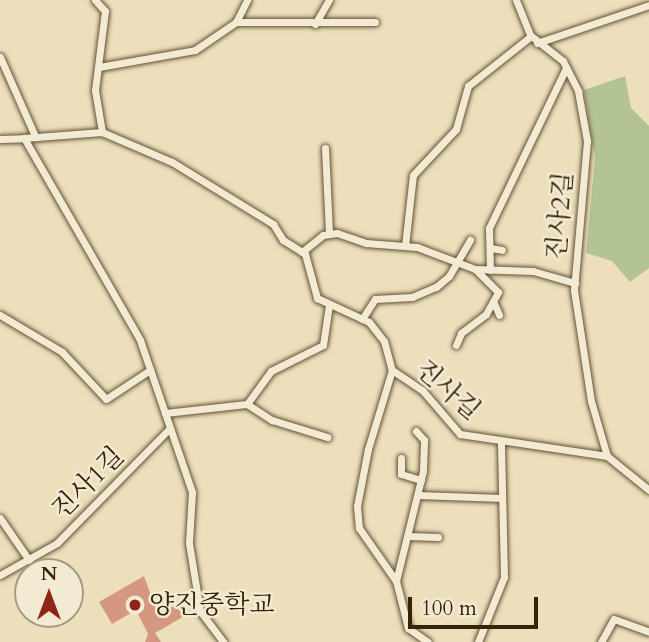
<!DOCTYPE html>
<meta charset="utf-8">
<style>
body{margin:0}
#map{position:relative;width:649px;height:642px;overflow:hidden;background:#eddfbc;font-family:Cardo,"Noto Serif KR",serif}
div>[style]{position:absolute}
.green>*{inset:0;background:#b3c394}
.building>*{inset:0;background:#d49880}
.roads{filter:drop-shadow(0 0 2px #635236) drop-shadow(0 0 2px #635236)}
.street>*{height:7px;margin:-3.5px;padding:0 3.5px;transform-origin:3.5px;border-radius:3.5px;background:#f3ead3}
.dots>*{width:19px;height:19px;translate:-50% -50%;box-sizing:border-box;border:4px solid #f3ead3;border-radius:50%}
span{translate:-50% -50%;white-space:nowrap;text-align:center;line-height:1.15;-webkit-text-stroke:5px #f3ead3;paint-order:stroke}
.street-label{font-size:26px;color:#35230a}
.poi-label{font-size:26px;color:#35230a}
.left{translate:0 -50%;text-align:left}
.north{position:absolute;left:14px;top:558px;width:70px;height:70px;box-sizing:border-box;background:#f3ead3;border:2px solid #a79a83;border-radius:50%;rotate:0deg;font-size:19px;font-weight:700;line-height:28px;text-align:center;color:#35230a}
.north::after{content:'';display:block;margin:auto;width:24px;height:32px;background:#8f2418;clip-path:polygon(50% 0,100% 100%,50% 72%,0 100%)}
.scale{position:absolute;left:408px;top:597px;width:130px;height:32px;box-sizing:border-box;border:4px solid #35230a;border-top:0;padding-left:9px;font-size:21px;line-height:24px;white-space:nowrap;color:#35230a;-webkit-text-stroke:5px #f3ead3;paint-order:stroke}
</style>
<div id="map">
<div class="green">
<i style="clip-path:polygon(625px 76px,631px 108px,649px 126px,649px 268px,630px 282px,612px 261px,586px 253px,595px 158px,584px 90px)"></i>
</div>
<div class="building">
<i style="clip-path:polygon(144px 576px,158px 615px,181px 602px,188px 614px,155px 633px,161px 642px,145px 642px,148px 634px,136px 610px,112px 624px,99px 602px)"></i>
</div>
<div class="roads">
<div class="street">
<i style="left:95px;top:0;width:15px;rotate:48deg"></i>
<i style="left:105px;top:11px;width:80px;rotate:97.2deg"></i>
<i style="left:95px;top:90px;width:43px;rotate:80.5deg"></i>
<i style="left:516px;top:0;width:38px;rotate:68deg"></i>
<i style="left:530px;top:35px;width:42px;rotate:38.2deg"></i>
<i style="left:563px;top:61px;width:34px;rotate:63deg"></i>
<i style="left:578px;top:91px;width:51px;rotate:79.8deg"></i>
<i style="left:587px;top:141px;width:150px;rotate:95deg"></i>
<i style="left:574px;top:290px;width:112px;rotate:81.3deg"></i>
<i style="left:591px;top:401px;width:57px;rotate:73.8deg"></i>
<i style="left:236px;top:22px;width:139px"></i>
<i style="left:315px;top:24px;width:28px;rotate:-60deg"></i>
<i style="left:537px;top:43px;width:118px;rotate:-18.7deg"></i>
<i style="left:0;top:57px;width:86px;rotate:66.1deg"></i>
<i style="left:99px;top:67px;width:97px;rotate:-10deg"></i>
<i style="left:195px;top:50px;width:50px;rotate:-34.3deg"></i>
<i style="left:236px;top:22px;width:25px;rotate:-63deg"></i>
<i style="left:24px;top:138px;width:78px;rotate:-4.4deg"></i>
<i style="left:102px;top:132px;width:76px;rotate:23.2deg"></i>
<i style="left:172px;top:162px;width:119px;rotate:31.5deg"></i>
<i style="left:273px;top:224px;width:19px;rotate:58deg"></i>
<i style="left:283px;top:240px;width:26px;rotate:32deg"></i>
<i style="left:305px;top:254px;width:46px;rotate:74.7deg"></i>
<i style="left:317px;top:298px;width:57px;rotate:24.8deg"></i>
<i style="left:369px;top:322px;width:24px;rotate:52deg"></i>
<i style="left:384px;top:341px;width:30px;rotate:75deg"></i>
<i style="left:392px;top:370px;width:37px;rotate:34deg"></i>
<i style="left:423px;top:391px;width:57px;rotate:49.3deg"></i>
<i style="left:460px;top:434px;width:149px;rotate:8.5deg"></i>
<i style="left:607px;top:456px;width:54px;rotate:39deg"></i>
<i style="left:0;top:139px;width:24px;rotate:-2deg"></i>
<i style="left:24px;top:138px;width:233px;rotate:60.1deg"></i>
<i style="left:140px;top:340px;width:161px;rotate:71.1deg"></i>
<i style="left:192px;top:492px;width:51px;rotate:93.4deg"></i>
<i style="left:189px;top:543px;width:69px;rotate:80.8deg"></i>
<i style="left:200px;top:611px;width:39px;rotate:53deg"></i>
<i style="left:325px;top:148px;width:86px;rotate:87.3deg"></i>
<i style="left:405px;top:246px;width:71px;rotate:-83.6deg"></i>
<i style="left:413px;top:175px;width:63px;rotate:-46.9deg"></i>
<i style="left:456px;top:129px;width:45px;rotate:-74.4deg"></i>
<i style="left:468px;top:86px;width:80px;rotate:-38.4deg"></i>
<i style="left:490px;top:248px;width:12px;rotate:9deg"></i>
<i style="left:302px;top:252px;width:27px;rotate:-39deg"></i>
<i style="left:323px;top:235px;width:14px;rotate:-8deg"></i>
<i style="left:337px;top:233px;width:31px;rotate:19deg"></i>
<i style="left:366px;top:243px;width:51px;rotate:4.5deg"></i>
<i style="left:417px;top:247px;width:62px;rotate:20.8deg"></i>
<i style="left:475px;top:269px;width:58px;rotate:2deg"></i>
<i style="left:533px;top:271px;width:44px;rotate:15.9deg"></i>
<i style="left:490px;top:270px;width:42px;rotate:-91.4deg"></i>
<i style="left:489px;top:228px;width:178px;rotate:-64.3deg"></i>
<i style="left:494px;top:303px;width:13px;rotate:67deg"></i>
<i style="left:0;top:315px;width:72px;rotate:30.8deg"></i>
<i style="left:62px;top:352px;width:64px;rotate:46.9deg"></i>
<i style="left:106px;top:399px;width:53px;rotate:-33.4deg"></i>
<i style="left:362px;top:319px;width:24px;rotate:-57deg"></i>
<i style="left:375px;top:299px;width:37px;rotate:-3deg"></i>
<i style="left:412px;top:297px;width:26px;rotate:-23deg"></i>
<i style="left:436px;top:287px;width:17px;rotate:-40deg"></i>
<i style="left:449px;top:276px;width:42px;rotate:-59.7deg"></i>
<i style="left:456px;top:345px;width:13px;rotate:-67deg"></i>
<i style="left:461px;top:333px;width:31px;rotate:-37deg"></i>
<i style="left:486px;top:314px;width:25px;rotate:-61deg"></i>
<i style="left:498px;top:292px;width:31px;rotate:-135deg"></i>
<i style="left:392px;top:370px;width:83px;rotate:106.9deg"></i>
<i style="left:368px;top:449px;width:58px;rotate:100.9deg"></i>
<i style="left:357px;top:506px;width:22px;rotate:85deg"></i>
<i style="left:359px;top:528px;width:65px;rotate:55.1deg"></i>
<i style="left:396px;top:581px;width:49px;rotate:75.7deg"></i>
<i style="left:408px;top:628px;width:24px;rotate:35deg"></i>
<i style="left:247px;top:404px;width:30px;rotate:33deg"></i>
<i style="left:272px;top:420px;width:58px;rotate:17.2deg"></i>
<i style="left:165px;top:413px;width:82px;rotate:-6.3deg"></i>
<i style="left:247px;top:404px;width:41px;rotate:-54deg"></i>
<i style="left:271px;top:371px;width:58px;rotate:-26.6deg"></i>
<i style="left:323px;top:345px;width:40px;rotate:-81.5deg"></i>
<i style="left:401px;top:458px;width:16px;rotate:90deg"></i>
<i style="left:401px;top:474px;width:21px;rotate:17deg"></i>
<i style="left:418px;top:495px;width:84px;rotate:2deg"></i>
<i style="left:0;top:518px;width:51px;rotate:55.4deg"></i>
<i style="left:408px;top:536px;width:30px;rotate:2deg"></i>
<i style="left:0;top:575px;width:65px;rotate:-29.3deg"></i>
<i style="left:57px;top:543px;width:161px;rotate:-45.5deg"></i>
<i style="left:396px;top:581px;width:113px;rotate:-76.2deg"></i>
<i style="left:423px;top:471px;width:31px;rotate:-88deg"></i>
<i style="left:424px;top:440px;width:12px;rotate:-132deg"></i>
<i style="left:478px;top:642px;width:70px;rotate:-68.2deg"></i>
<i style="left:504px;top:577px;width:135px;rotate:-91.3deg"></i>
<i style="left:601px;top:642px;width:26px;rotate:-61deg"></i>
<i style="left:614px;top:619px;width:37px;rotate:20deg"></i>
</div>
</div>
<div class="dots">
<i style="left:135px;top:605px;background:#8f2418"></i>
</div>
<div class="street-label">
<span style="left:560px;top:216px;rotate:-85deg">진사2길</span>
<span style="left:448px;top:390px;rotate:41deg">진사길</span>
<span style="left:88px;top:483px;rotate:-45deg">진사1길</span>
</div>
<div class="poi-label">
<span class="left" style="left:149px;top:605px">양진중학교</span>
</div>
<div class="north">N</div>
<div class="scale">100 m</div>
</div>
